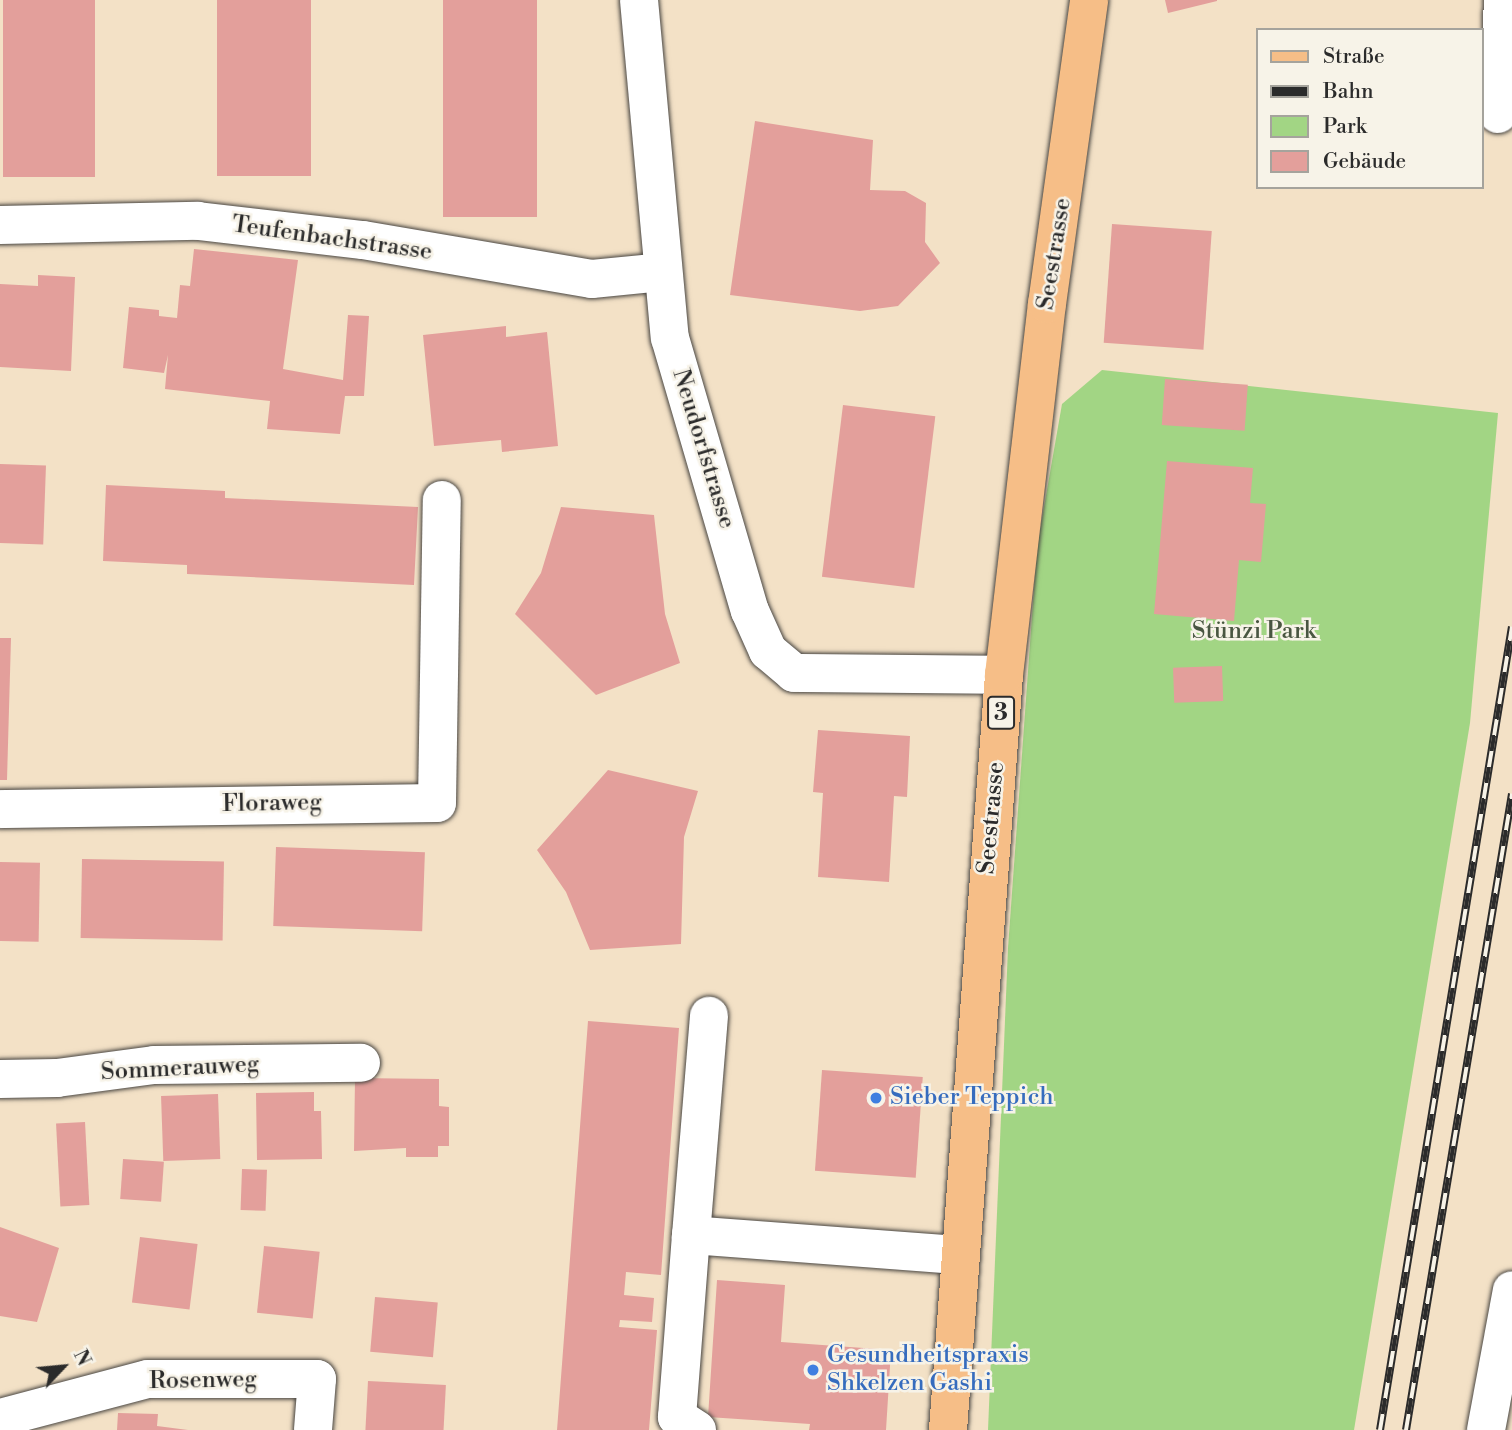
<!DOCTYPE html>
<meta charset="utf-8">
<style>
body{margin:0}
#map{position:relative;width:1512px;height:1430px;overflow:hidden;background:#f3e1c6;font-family:"Libre Bodoni",serif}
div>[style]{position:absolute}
.green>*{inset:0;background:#a2d584}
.building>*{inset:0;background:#e39f9b;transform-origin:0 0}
.roads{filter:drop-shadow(0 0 2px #494642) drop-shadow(0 0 2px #494642)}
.minor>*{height:38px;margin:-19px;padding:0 19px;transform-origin:19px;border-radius:19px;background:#fff}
.major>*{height:38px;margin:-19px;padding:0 19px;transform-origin:19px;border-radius:19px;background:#f6be87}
.rail>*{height:8px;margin-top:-4px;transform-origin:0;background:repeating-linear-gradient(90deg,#f7f3e8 0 16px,#2b2b2b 0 32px);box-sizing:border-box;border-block:2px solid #2b2b2b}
.dots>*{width:19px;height:19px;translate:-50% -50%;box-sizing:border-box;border:4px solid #f7f3e8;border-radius:50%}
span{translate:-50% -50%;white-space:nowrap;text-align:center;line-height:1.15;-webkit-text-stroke:5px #f7f3e8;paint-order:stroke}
.shield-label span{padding:2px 5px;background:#f7f3e8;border:2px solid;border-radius:5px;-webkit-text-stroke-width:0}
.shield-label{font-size:23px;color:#2b2b2b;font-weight:700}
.street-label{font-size:24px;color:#2b2b2b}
.park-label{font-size:24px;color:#495641}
.shop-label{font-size:24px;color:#366cbe}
.left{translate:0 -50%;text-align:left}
.legend{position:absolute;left:1256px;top:28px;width:228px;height:161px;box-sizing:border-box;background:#f7f3e8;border:2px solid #a5a39c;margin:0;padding:9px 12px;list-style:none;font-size:21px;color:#2b2b2b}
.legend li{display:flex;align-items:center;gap:14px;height:35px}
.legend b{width:35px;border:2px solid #a5a39c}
.north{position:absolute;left:28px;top:1332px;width:70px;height:70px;-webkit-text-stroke:5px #f7f3e8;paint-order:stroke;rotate:64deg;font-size:19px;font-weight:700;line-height:28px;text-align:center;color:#2b2b2b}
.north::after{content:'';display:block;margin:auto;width:24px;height:32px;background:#2b2b2b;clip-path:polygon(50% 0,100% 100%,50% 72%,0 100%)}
</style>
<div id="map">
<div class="green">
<i style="clip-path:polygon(1102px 370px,1498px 413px,1470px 723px,1354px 1430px,988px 1430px,1008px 948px,1037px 547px,1062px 404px)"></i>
</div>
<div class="building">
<i style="left:3px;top:0;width:92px;height:177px"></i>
<i style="left:217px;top:0;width:94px;height:176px"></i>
<i style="left:443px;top:0;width:94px;height:217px"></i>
<i style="clip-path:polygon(1165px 0,1217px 0,1217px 1px,1168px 13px)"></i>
<i style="clip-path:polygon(755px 121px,873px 140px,870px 190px,905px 191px,926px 203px,925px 242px,940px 263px,898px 306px,860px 311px,730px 295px)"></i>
<i style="left:1112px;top:224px;width:100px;height:119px;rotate:4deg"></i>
<i style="clip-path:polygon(194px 249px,298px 260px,283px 369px,343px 380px,348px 315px,369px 316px,364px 396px,345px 396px,340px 434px,267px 429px,270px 401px,165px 389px,168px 355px,164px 373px,123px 368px,129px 307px,159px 310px,159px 316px,177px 318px,180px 285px,190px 286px)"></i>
<i style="clip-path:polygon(38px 275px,75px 277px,71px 371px,0 367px,0 284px,38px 286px)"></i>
<i style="clip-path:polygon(506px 326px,506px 337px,547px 332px,558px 446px,502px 452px,501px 440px,434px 446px,423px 335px)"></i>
<i style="left:1165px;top:379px;width:83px;height:46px;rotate:4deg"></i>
<i style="left:843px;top:405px;width:93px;height:173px;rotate:7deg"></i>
<i style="clip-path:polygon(1167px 461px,1253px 468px,1250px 503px,1266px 504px,1261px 562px,1239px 560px,1234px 621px,1154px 614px)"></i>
<i style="left:0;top:464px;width:46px;height:79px;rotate:2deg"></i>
<i style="clip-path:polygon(106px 485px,225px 491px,225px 498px,418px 507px,414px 585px,187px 574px,187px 565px,103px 561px)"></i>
<i style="clip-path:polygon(561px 507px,654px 515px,665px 614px,680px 663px,596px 695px,515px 614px,541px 573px)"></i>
<i style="clip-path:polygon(0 638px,11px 638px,7px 780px,0 780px)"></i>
<i style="left:1222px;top:666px;width:35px;height:49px;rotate:88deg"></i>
<i style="clip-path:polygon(818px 730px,910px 736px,907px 797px,894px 796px,889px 882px,818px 877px,823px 793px,813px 792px)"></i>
<i style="clip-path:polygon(608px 770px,698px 791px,684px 837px,681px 944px,590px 950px,566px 892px,537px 850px)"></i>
<i style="left:276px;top:847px;width:149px;height:79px;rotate:2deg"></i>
<i style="left:82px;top:859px;width:142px;height:79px;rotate:1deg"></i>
<i style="left:0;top:862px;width:40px;height:79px;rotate:1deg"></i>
<i style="clip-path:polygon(588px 1021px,679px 1028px,661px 1275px,626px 1272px,624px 1295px,654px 1298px,652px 1322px,620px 1320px,619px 1327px,657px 1330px,649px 1430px,557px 1430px)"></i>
<i style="left:822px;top:1070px;width:101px;height:101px;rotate:4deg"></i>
<i style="clip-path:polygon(355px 1078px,439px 1079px,439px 1106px,449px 1107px,449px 1146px,438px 1146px,438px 1157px,406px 1157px,406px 1148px,354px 1151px)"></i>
<i style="clip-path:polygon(314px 1092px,314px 1111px,321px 1111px,322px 1159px,257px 1160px,256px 1093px)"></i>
<i style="left:218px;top:1094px;width:65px;height:57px;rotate:88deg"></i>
<i style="left:85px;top:1122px;width:83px;height:29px;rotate:87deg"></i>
<i style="left:123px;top:1159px;width:41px;height:40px;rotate:4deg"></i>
<i style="left:242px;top:1169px;width:25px;height:41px;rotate:2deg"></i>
<i style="clip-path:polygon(0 1227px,59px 1248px,37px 1322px,0 1316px)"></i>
<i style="left:140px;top:1237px;width:58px;height:66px;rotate:7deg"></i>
<i style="left:264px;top:1246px;width:56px;height:67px;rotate:6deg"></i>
<i style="clip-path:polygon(717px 1280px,785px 1285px,781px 1342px,891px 1350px,886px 1430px,809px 1430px,810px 1424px,708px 1417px)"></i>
<i style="left:375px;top:1297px;width:63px;height:55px;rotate:5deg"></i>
<i style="left:368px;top:1381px;width:78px;height:49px;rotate:3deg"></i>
<i style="clip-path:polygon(118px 1413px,158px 1414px,157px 1426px,188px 1430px,117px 1430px)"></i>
</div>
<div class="roads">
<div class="minor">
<i style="left:639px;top:0;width:339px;rotate:84.8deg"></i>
<i style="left:670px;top:338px;width:284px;rotate:73.7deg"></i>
<i style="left:750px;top:611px;width:44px;rotate:65.8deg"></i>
<i style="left:768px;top:651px;width:34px;rotate:40deg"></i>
<i style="left:794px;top:673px;width:210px;rotate:0.5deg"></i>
<i style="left:1498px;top:114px;width:114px;rotate:-87.5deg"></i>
<i style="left:0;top:225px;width:198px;rotate:-1.2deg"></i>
<i style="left:198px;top:221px;width:166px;rotate:6.6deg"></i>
<i style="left:363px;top:240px;width:232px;rotate:9.7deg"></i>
<i style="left:592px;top:279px;width:70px;rotate:-5.7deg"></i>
<i style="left:0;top:809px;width:437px;rotate:-0.8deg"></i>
<i style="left:437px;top:803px;width:303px;rotate:-89.1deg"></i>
<i style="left:0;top:1079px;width:57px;rotate:-1deg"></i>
<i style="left:57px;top:1078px;width:98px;rotate:-7.6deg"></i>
<i style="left:154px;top:1065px;width:207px;rotate:-0.6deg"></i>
<i style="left:691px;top:1235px;width:220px;rotate:-85.3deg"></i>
<i style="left:0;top:1418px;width:153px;rotate:-14.8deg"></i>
<i style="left:148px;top:1379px;width:169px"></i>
<i style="left:317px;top:1379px;width:51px;rotate:94.5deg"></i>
<i style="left:697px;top:1430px;width:24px;rotate:-147deg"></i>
<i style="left:677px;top:1417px;width:183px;rotate:-85.6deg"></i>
<i style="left:691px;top:1235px;width:268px;rotate:4.3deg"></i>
<i style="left:1486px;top:1430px;width:142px;rotate:-79.5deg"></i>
</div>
<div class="major">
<i style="left:948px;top:1430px;width:757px;rotate:-85.76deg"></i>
<i style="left:1004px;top:675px;width:373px;rotate:-83.4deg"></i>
<i style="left:1047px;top:304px;width:307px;rotate:-82.1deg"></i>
</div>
</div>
<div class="rail">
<i style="left:1380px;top:1430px;width:814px;rotate:-80.67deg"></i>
<i style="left:1406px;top:1430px;width:645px;rotate:-80.54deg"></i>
</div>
<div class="dots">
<i style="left:876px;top:1098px;background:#3f7fe0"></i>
<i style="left:813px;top:1370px;background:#3f7fe0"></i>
</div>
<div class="shield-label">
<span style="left:1001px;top:713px">3</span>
</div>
<div class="street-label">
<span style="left:332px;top:239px;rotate:8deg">Teufenbachstrasse</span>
<span style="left:1055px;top:254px;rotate:-81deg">Seestrasse</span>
<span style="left:703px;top:449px;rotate:73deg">Neudorfstrasse</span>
<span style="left:272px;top:804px;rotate:-1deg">Floraweg</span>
<span style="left:992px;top:818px;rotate:-85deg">Seestrasse</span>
<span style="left:180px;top:1069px;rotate:-3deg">Sommerauweg</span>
<span style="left:203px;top:1381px;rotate:-1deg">Rosenweg</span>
</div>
<div class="park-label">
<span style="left:1254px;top:632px">Stünzi Park</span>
</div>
<div class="shop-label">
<span class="left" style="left:890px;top:1098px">Sieber Teppich</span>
<span class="left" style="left:827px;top:1370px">Gesundheitspraxis<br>Shkelzen Gashi</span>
</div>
<ul class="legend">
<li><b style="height:9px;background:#f6be87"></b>Straße</li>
<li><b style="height:9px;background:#2b2b2b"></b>Bahn</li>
<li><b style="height:19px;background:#a2d584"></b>Park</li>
<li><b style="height:19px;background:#e39f9b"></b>Gebäude</li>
</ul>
<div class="north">N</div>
</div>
